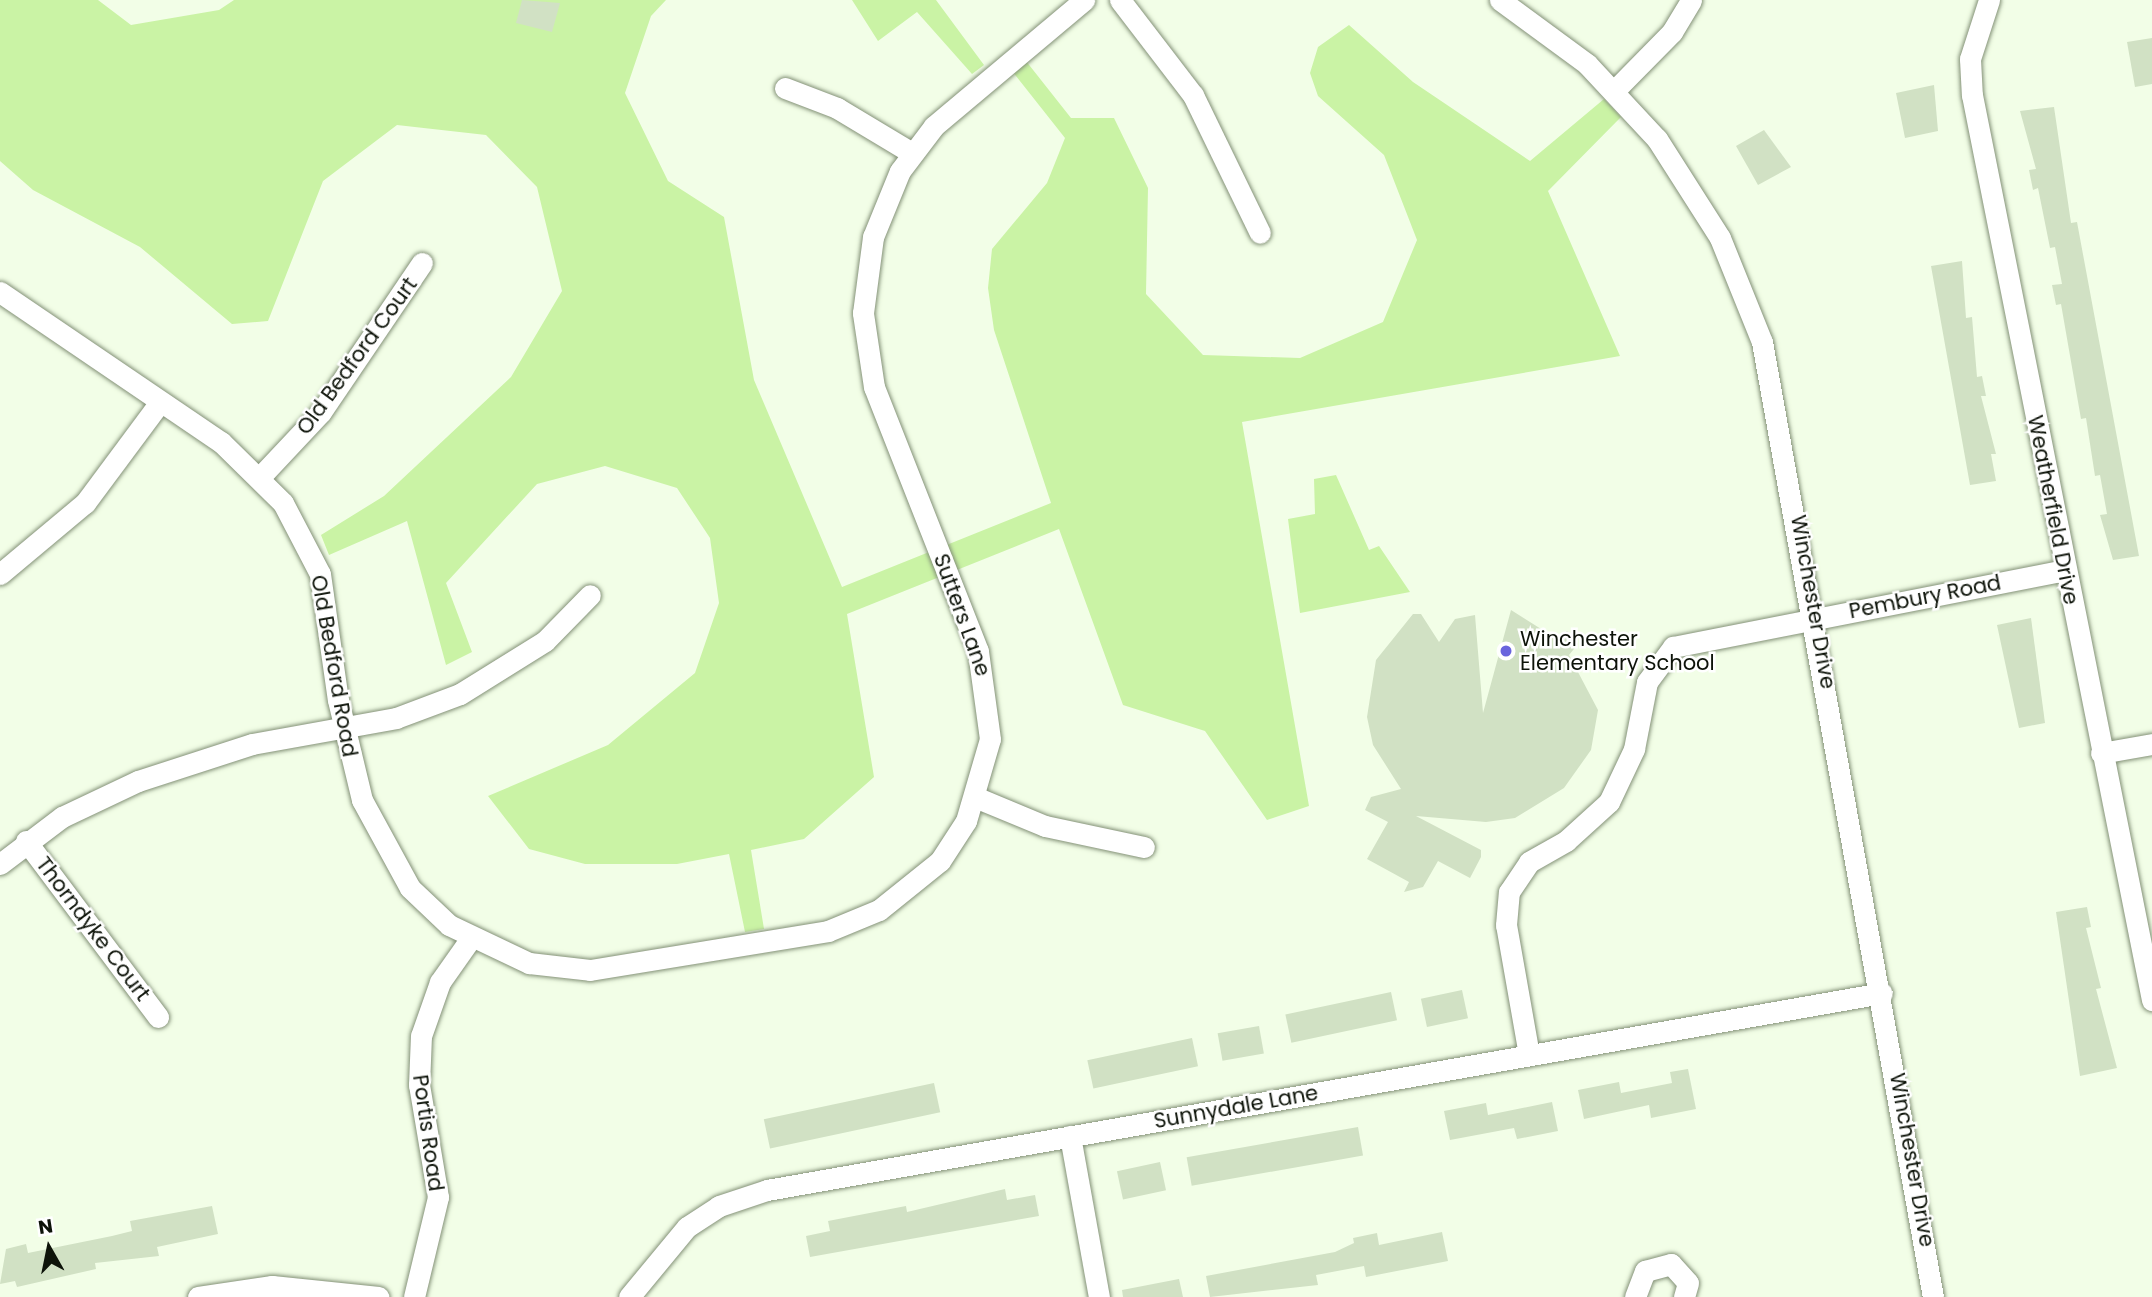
<!DOCTYPE html>
<style>
body{margin:0}
#map{position:relative;width:2152px;height:1297px;overflow:hidden;background:#f2fee7;font-family:Poppins,sans-serif}
div>[style]{position:absolute}
.green>*{inset:0;background:#caf3a5}
.building>*{inset:0;background:#d1e1c4;transform-origin:0 0}
.roads{filter:drop-shadow(0 0 2px #839177) drop-shadow(0 0 2px #839177)}
.minor>*{height:21px;margin:-10.5px;padding:0 10.5px;transform-origin:10.5px;border-radius:10.5px;background:#fff}
.dots>*{width:19px;height:19px;translate:-50% -50%;box-sizing:border-box;border:4px solid #fff;border-radius:50%}
span{translate:-50% -50%;white-space:nowrap;text-align:center;line-height:1.15;-webkit-text-stroke:5px #fff;paint-order:stroke}
.street-label{font-size:21px;color:#0d1309}
.poi-label{font-size:21px;color:#0d1309}
.left{translate:0 -50%;text-align:left}
.north{position:absolute;left:14px;top:1213px;width:70px;height:70px;-webkit-text-stroke:5px #fff;paint-order:stroke;rotate:351deg;font-size:19px;font-weight:700;line-height:28px;text-align:center;color:#0d1309}
.north::after{content:'';display:block;margin:auto;width:24px;height:32px;background:#0d1309;clip-path:polygon(50% 0,100% 100%,50% 72%,0 100%)}
</style>
<div id="map">
<div class="green">
<i style="clip-path:polygon(0 0,98px 0,131px 25px,219px 10px,234px 0,666px 0,651px 16px,625px 93px,668px 181px,724px 217px,754px 380px,842px 587px,1051px 503px,994px 330px,988px 288px,992px 249px,1047px 183px,1065px 138px,1012px 71px,1026px 61px,1071px 118px,1114px 118px,1148px 188px,1146px 294px,1203px 355px,1300px 358px,1383px 322px,1417px 240px,1384px 155px,1318px 96px,1310px 73px,1318px 47px,1349px 25px,1413px 82px,1530px 161px,1604px 99px,1621px 117px,1548px 191px,1620px 356px,1242px 422px,1309px 806px,1267px 820px,1205px 731px,1123px 705px,1059px 529px,847px 614px,874px 777px,804px 839px,751px 850px,764px 929px,745px 932px,729px 854px,677px 864px,585px 864px,529px 849px,488px 796px,608px 745px,695px 673px,719px 603px,710px 538px,677px 488px,605px 466px,537px 484px,446px 583px,472px 652px,446px 665px,407px 521px,329px 555px,321px 535px,384px 496px,511px 377px,562px 291px,537px 187px,486px 135px,397px 125px,323px 181px,268px 321px,232px 324px,140px 247px,33px 190px,0 161px)"></i>
<i style="clip-path:polygon(852px 0,936px 0,984px 65px,972px 74px,917px 12px,878px 41px)"></i>
<i style="clip-path:polygon(1336px 475px,1369px 550px,1379px 546px,1410px 592px,1300px 613px,1288px 519px,1315px 514px,1314px 479px)"></i>
</div>
<div class="building">
<i style="clip-path:polygon(522px 0,560px 3px,552px 32px,516px 23px)"></i>
<i style="clip-path:polygon(2152px 38px,2152px 84px,2135px 87px,2127px 42px)"></i>
<i style="clip-path:polygon(1934px 85px,1938px 131px,1905px 138px,1896px 93px)"></i>
<i style="clip-path:polygon(2054px 107px,2071px 223px,2077px 222px,2139px 556px,2113px 560px,2100px 515px,2107px 514px,2100px 475px,2095px 476px,2086px 418px,2081px 419px,2061px 304px,2056px 305px,2052px 285px,2062px 284px,2055px 247px,2050px 248px,2038px 188px,2033px 190px,2029px 170px,2036px 169px,2020px 111px)"></i>
<i style="clip-path:polygon(1764px 130px,1791px 167px,1758px 185px,1736px 146px)"></i>
<i style="clip-path:polygon(1962px 261px,1966px 318px,1972px 317px,1977px 377px,1982px 376px,1986px 396px,1981px 396px,1996px 454px,1991px 454px,1996px 481px,1970px 485px,1931px 266px)"></i>
<i style="clip-path:polygon(1511px 610px,1557px 639px,1567px 631px,1578px 644px,1569px 655px,1598px 710px,1591px 750px,1564px 788px,1515px 818px,1486px 822px,1416px 816px,1481px 850px,1481px 857px,1470px 878px,1438px 861px,1423px 887px,1404px 892px,1409px 882px,1367px 859px,1388px 822px,1365px 810px,1371px 797px,1401px 789px,1373px 745px,1367px 717px,1376px 660px,1413px 614px,1421px 614px,1439px 642px,1455px 619px,1475px 615px,1483px 713px)"></i>
<i style="clip-path:polygon(2031px 618px,2045px 723px,2019px 728px,1997px 625px)"></i>
<i style="clip-path:polygon(2087px 907px,2091px 927px,2086px 928px,2101px 988px,2096px 989px,2117px 1068px,2080px 1076px,2056px 912px)"></i>
<i style="left:1462px;top:990px;width:29px;height:42px;rotate:78deg"></i>
<i style="left:1391px;top:992px;width:29px;height:108px;rotate:78deg"></i>
<i style="left:1259px;top:1026px;width:28px;height:42px;rotate:80deg"></i>
<i style="left:1192px;top:1038px;width:29px;height:107px;rotate:78deg"></i>
<i style="clip-path:polygon(1688px 1069px,1696px 1109px,1651px 1118px,1649px 1105px,1584px 1119px,1578px 1090px,1619px 1082px,1621px 1093px,1672px 1083px,1670px 1072px)"></i>
<i style="left:934px;top:1083px;width:30px;height:174px;rotate:78deg"></i>
<i style="clip-path:polygon(1552px 1102px,1558px 1131px,1517px 1139px,1514px 1128px,1450px 1140px,1444px 1111px,1486px 1103px,1488px 1115px)"></i>
<i style="left:1358px;top:1127px;width:29px;height:174px;rotate:80deg"></i>
<i style="left:1160px;top:1162px;width:29px;height:44px;rotate:78deg"></i>
<i style="clip-path:polygon(1005px 1189px,1007px 1200px,1035px 1195px,1039px 1216px,810px 1257px,806px 1236px,830px 1231px,828px 1221px,906px 1206px,907px 1212px)"></i>
<i style="clip-path:polygon(212px 1206px,218px 1234px,157px 1247px,159px 1256px,95px 1263px,96px 1269px,17px 1287px,15px 1281px,0 1284px,6px 1249px,26px 1244px,28px 1253px,112px 1236px,132px 1231px,130px 1221px)"></i>
<i style="clip-path:polygon(1442px 1232px,1448px 1261px,1366px 1277px,1364px 1266px,1316px 1275px,1318px 1285px,1210px 1297px,1206px 1276px,1335px 1252px,1354px 1243px,1353px 1238px,1377px 1233px,1379px 1245px)"></i>
<i style="clip-path:polygon(1179px 1279px,1183px 1297px,1123px 1297px,1122px 1290px)"></i>
</div>
<div class="roads">
<div class="minor">
<i style="left:1120px;top:0;width:120px;rotate:52.5deg"></i>
<i style="left:1193px;top:95px;width:153px;rotate:64.1deg"></i>
<i style="left:1500px;top:0;width:108px;rotate:36.3deg"></i>
<i style="left:1587px;top:64px;width:103px;rotate:47deg"></i>
<i style="left:1657px;top:139px;width:117px;rotate:57.5deg"></i>
<i style="left:1720px;top:238px;width:112px;rotate:68deg"></i>
<i style="left:1762px;top:342px;width:970px;rotate:79.85deg"></i>
<i style="left:1989px;top:0;width:62px;rotate:107.9deg"></i>
<i style="left:1970px;top:59px;width:36px;rotate:87deg"></i>
<i style="left:1972px;top:95px;width:923px;rotate:78.75deg"></i>
<i style="left:785px;top:88px;width:56px;rotate:21deg"></i>
<i style="left:837px;top:108px;width:87px;rotate:31deg"></i>
<i style="left:1614px;top:91px;width:83px;rotate:-45.5deg"></i>
<i style="left:1672px;top:32px;width:37px;rotate:-59deg"></i>
<i style="left:0;top:292px;width:267px;rotate:34.2deg"></i>
<i style="left:221px;top:442px;width:87px;rotate:44.5deg"></i>
<i style="left:283px;top:503px;width:80px;rotate:62.5deg"></i>
<i style="left:320px;top:574px;width:127px;rotate:81.9deg"></i>
<i style="left:338px;top:700px;width:103px;rotate:76.5deg"></i>
<i style="left:362px;top:800px;width:100px;rotate:61.4deg"></i>
<i style="left:410px;top:888px;width:54px;rotate:43.5deg"></i>
<i style="left:449px;top:925px;width:89px;rotate:25.4deg"></i>
<i style="left:529px;top:963px;width:61px;rotate:6.5deg"></i>
<i style="left:590px;top:970px;width:241px;rotate:-9.3deg"></i>
<i style="left:828px;top:931px;width:55px;rotate:-22.4deg"></i>
<i style="left:879px;top:910px;width:78px;rotate:-38.8deg"></i>
<i style="left:940px;top:861px;width:48px;rotate:-57deg"></i>
<i style="left:966px;top:821px;width:85px;rotate:-73.7deg"></i>
<i style="left:990px;top:739px;width:89px;rotate:-97.8deg"></i>
<i style="left:978px;top:651px;width:284px;rotate:-111.5deg"></i>
<i style="left:874px;top:387px;width:75px;rotate:-98.5deg"></i>
<i style="left:863px;top:313px;width:77px;rotate:-82.5deg"></i>
<i style="left:873px;top:237px;width:71px;rotate:-67.8deg"></i>
<i style="left:900px;top:171px;width:56px;rotate:-52.9deg"></i>
<i style="left:934px;top:126px;width:196px;rotate:-40deg"></i>
<i style="left:260px;top:477px;width:89px;rotate:-46.8deg"></i>
<i style="left:321px;top:412px;width:180px;rotate:-55.9deg"></i>
<i style="left:0;top:574px;width:111px;rotate:-39.9deg"></i>
<i style="left:85px;top:503px;width:126px;rotate:-53.4deg"></i>
<i style="left:2101px;top:753px;width:52px;rotate:-10deg"></i>
<i style="left:975px;top:797px;width:76px;rotate:22.5deg"></i>
<i style="left:1045px;top:826px;width:101px;rotate:12deg"></i>
<i style="left:26px;top:841px;width:220px;rotate:53.1deg"></i>
<i style="left:0;top:864px;width:78px;rotate:-37.2deg"></i>
<i style="left:62px;top:817px;width:84px;rotate:-25.3deg"></i>
<i style="left:138px;top:781px;width:120px;rotate:-18deg"></i>
<i style="left:252px;top:744px;width:146px;rotate:-10.2deg"></i>
<i style="left:396px;top:718px;width:68px;rotate:-20.6deg"></i>
<i style="left:460px;top:694px;width:100px;rotate:-31.9deg"></i>
<i style="left:545px;top:641px;width:64px;rotate:-45.6deg"></i>
<i style="left:1529px;top:1055px;width:132px;rotate:-100deg"></i>
<i style="left:1506px;top:925px;width:33px;rotate:-85deg"></i>
<i style="left:1509px;top:892px;width:36px;rotate:-56deg"></i>
<i style="left:1529px;top:862px;width:43px;rotate:-29.6deg"></i>
<i style="left:1566px;top:841px;width:58px;rotate:-42.2deg"></i>
<i style="left:1609px;top:802px;width:59px;rotate:-64.7deg"></i>
<i style="left:1634px;top:749px;width:68px;rotate:-79deg"></i>
<i style="left:1647px;top:682px;width:44px;rotate:-53.4deg"></i>
<i style="left:1673px;top:647px;width:399px;rotate:-11.1deg"></i>
<i style="left:1070px;top:1136px;width:164px;rotate:79.8deg"></i>
<i style="left:198px;top:1297px;width:75px;rotate:-8.5deg"></i>
<i style="left:272px;top:1286px;width:107px;rotate:5.9deg"></i>
<i style="left:414px;top:1297px;width:103px;rotate:-76.5deg"></i>
<i style="left:438px;top:1197px;width:114px;rotate:-99.6deg"></i>
<i style="left:419px;top:1085px;width:49px;rotate:-87.7deg"></i>
<i style="left:421px;top:1036px;width:57px;rotate:-70.6deg"></i>
<i style="left:440px;top:982px;width:54px;rotate:-54.8deg"></i>
<i style="left:629px;top:1297px;width:91px;rotate:-50.4deg"></i>
<i style="left:687px;top:1227px;width:38px;rotate:-33deg"></i>
<i style="left:719px;top:1206px;width:51px;rotate:-18.4deg"></i>
<i style="left:767px;top:1190px;width:1132px;rotate:-10.02deg"></i>
<i style="left:1635px;top:1297px;width:28px;rotate:-69deg"></i>
<i style="left:1645px;top:1271px;width:27px;rotate:-15deg"></i>
<i style="left:1671px;top:1264px;width:25px;rotate:48deg"></i>
<i style="left:1688px;top:1283px;width:15px;rotate:106deg"></i>
</div>
</div>
<div class="dots">
<i style="left:1506px;top:651px;background:#6964dd"></i>
</div>
<div class="street-label">
<span style="left:357px;top:356px;rotate:-54deg">Old Bedford Court</span>
<span style="left:2053px;top:510px;rotate:79deg">Weatherfield Drive</span>
<span style="left:1925px;top:597px;rotate:-11deg">Pembury Road</span>
<span style="left:1813px;top:602px;rotate:80deg">Winchester Drive</span>
<span style="left:962px;top:615px;rotate:70deg">Sutters Lane</span>
<span style="left:334px;top:666px;rotate:80deg">Old Bedford Road</span>
<span style="left:93px;top:929px;rotate:53deg">Thorndyke Court</span>
<span style="left:1236px;top:1107px;rotate:-10deg">Sunnydale Lane</span>
<span style="left:428px;top:1133px;rotate:82deg">Portis Road</span>
<span style="left:1912px;top:1160px;rotate:80deg">Winchester Drive</span>
</div>
<div class="poi-label">
<span class="left" style="left:1520px;top:651px">Winchester<br>Elementary School</span>
</div>
<div class="north">N</div>
</div>
